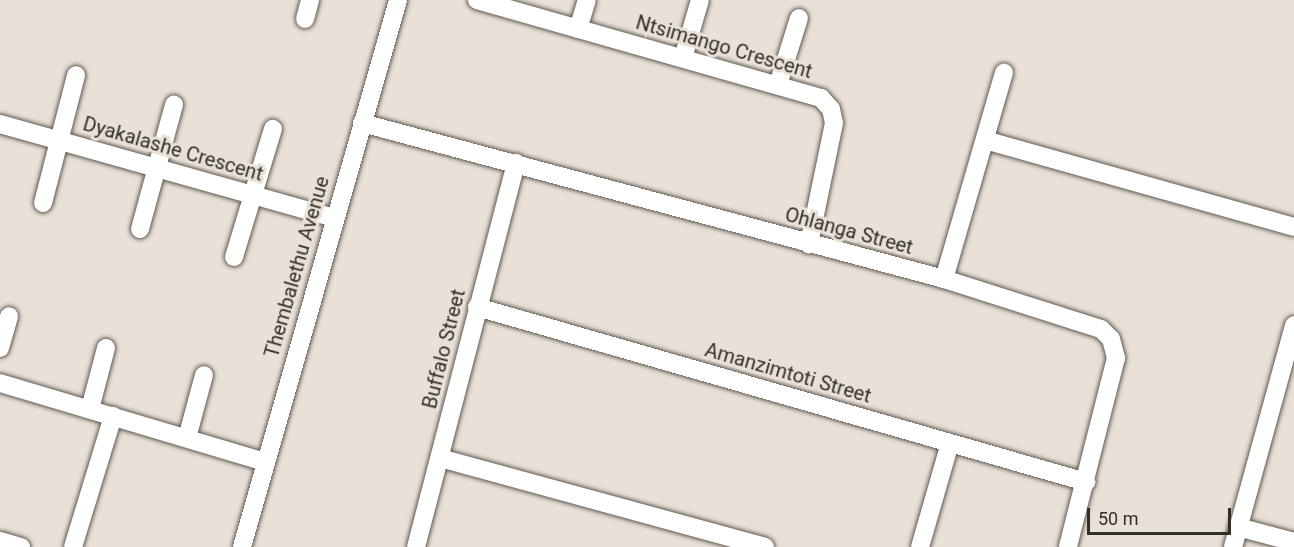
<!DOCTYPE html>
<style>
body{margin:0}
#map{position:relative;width:1294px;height:547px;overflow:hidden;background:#e9e0d7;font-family:Roboto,sans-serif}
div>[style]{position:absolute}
.roads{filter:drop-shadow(0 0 2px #605951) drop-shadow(0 0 2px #605951)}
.minor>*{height:18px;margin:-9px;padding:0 9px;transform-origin:9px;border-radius:9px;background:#fff}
span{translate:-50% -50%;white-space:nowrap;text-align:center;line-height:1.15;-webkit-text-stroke:6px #e9e0d7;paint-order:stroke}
.street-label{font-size:20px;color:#322f2b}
.scale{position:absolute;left:1087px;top:508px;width:144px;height:27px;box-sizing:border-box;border:3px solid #322f2b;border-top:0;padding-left:8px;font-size:18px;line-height:21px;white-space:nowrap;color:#322f2b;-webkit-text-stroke:4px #e9e0d7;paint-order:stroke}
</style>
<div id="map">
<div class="roads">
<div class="minor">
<i style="left:477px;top:0;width:358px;rotate:15.9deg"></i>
<i style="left:821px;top:98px;width:15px;rotate:48deg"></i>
<i style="left:831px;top:109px;width:14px;rotate:78deg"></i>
<i style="left:834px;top:123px;width:124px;rotate:101.7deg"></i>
<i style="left:305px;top:19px;width:20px;rotate:-75deg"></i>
<i style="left:578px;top:29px;width:30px;rotate:-73deg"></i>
<i style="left:683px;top:58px;width:60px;rotate:-73.7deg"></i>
<i style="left:778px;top:85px;width:70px;rotate:-72.6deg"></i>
<i style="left:362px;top:123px;width:603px;rotate:15deg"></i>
<i style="left:944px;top:279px;width:165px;rotate:17.7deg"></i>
<i style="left:1101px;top:329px;width:14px;rotate:45deg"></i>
<i style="left:1111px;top:339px;width:20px;rotate:75deg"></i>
<i style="left:1116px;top:358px;width:195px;rotate:104.3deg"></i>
<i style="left:0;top:124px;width:347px;rotate:15.7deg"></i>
<i style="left:985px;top:140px;width:321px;rotate:15.7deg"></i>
<i style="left:43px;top:203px;width:132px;rotate:-75.5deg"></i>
<i style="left:140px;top:229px;width:129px;rotate:-74.7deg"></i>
<i style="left:234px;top:257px;width:134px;rotate:-73.1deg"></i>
<i style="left:944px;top:279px;width:215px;rotate:-73.8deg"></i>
<i style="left:477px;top:307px;width:634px;rotate:16.03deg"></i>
<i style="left:0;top:348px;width:33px;rotate:-74deg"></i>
<i style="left:0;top:383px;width:277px;rotate:16.6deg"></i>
<i style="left:90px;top:409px;width:63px;rotate:-75.3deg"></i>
<i style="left:187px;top:438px;width:65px;rotate:-74.9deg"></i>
<i style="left:440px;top:458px;width:337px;rotate:15.3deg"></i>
<i style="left:1238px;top:527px;width:58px;rotate:15deg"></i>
<i style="left:0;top:541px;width:22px;rotate:16deg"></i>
<i style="left:73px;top:547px;width:137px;rotate:-73deg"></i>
<i style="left:242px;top:547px;width:569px;rotate:-74.08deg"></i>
<i style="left:416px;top:547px;width:397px;rotate:-75.4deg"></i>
<i style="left:920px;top:547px;width:108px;rotate:-73.9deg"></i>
<i style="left:1233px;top:547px;width:230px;rotate:-74.6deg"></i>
</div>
</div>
<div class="street-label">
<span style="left:724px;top:47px;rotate:16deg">Ntsimango Crescent</span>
<span style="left:173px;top:149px;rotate:16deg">Dyakalashe Crescent</span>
<span style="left:849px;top:231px;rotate:15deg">Ohlanga Street</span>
<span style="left:297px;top:267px;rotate:-74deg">Thembalethu Avenue</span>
<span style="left:444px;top:349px;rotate:-76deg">Buffalo Street</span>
<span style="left:788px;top:373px;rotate:16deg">Amanzimtoti Street</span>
</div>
<div class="scale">50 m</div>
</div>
